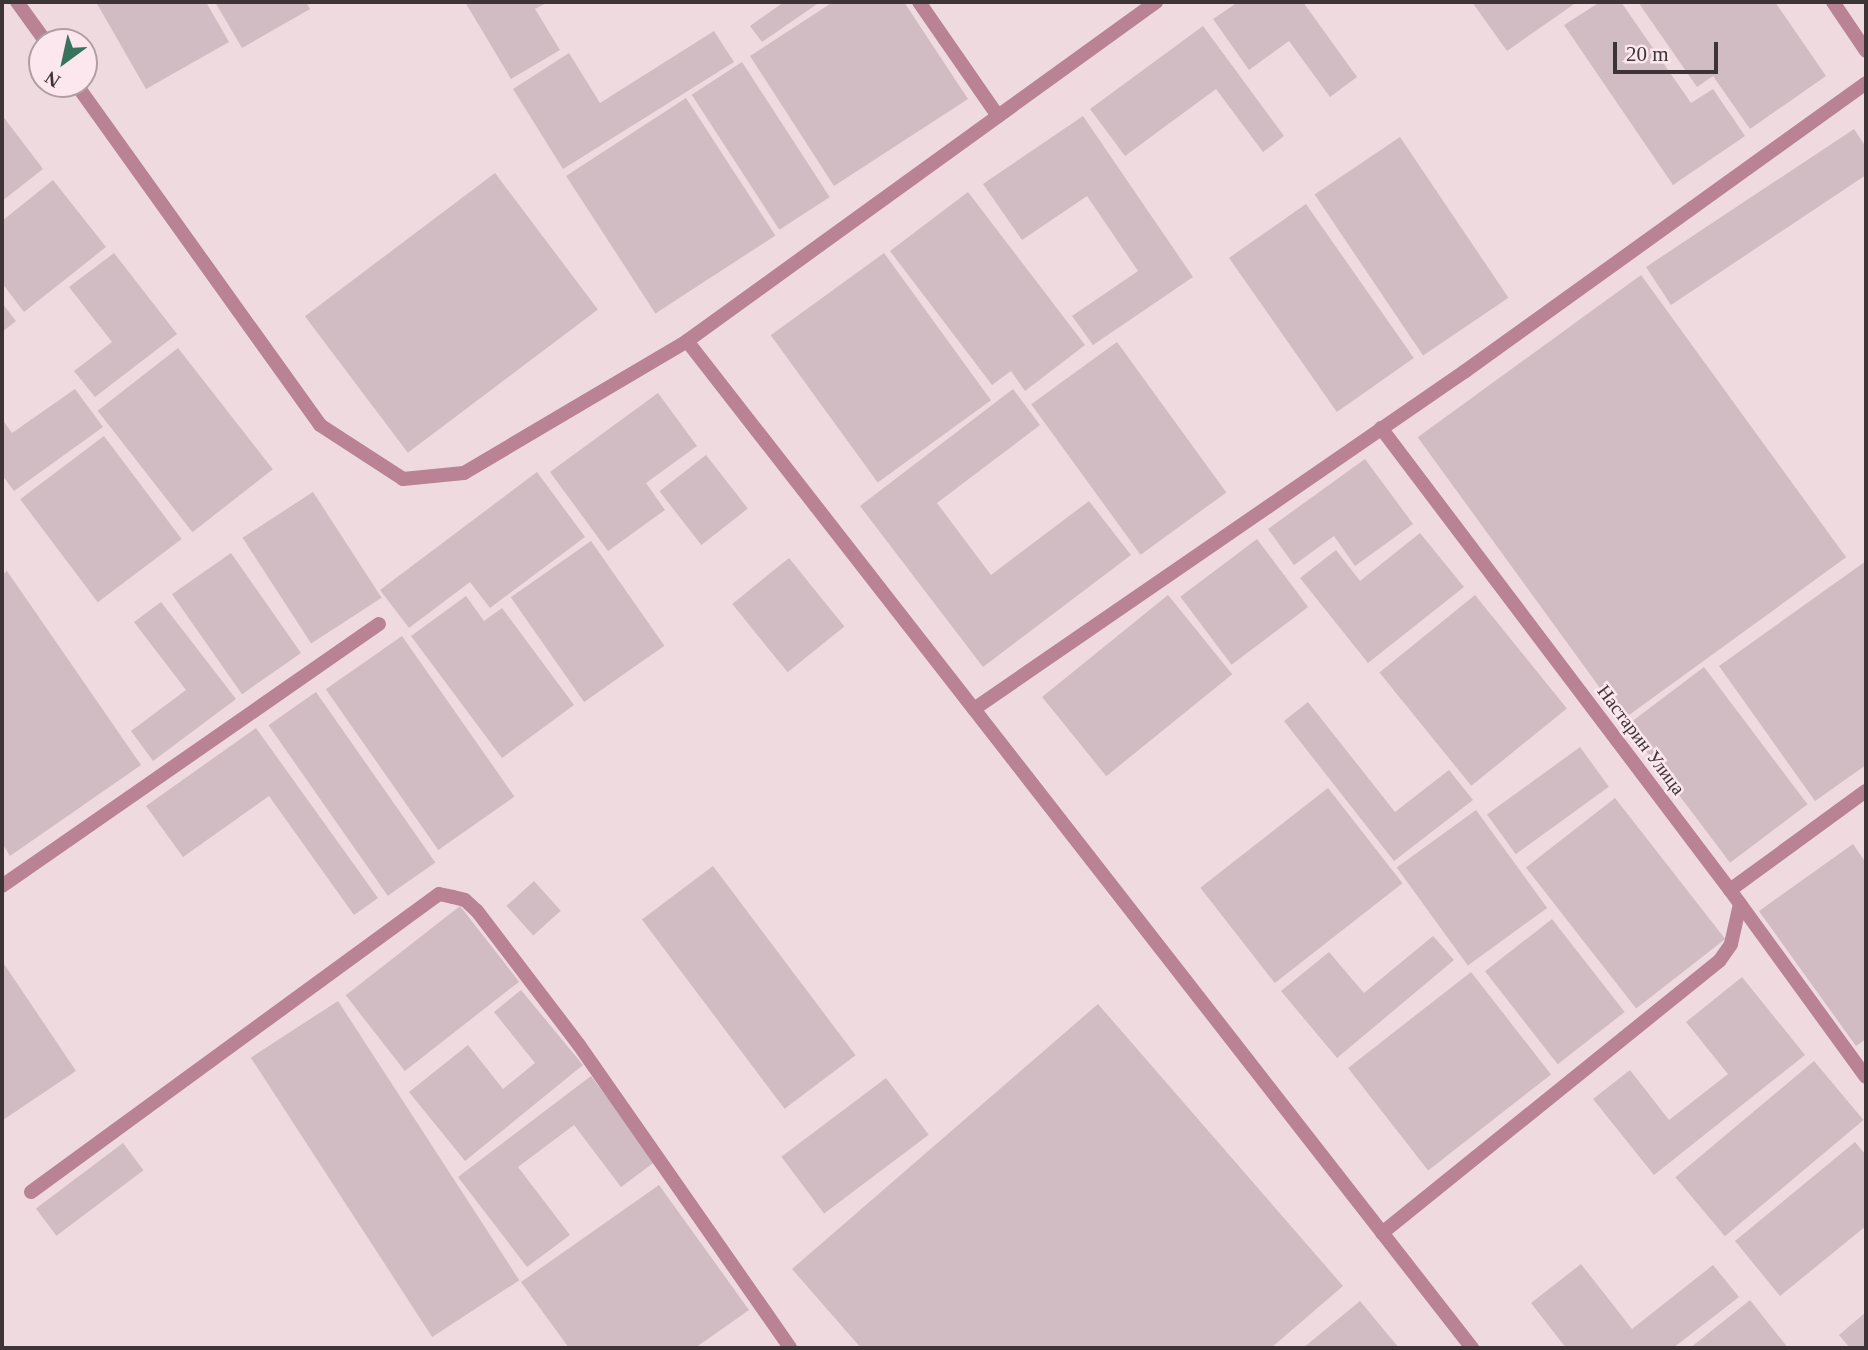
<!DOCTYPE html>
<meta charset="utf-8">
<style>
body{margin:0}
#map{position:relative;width:1868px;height:1350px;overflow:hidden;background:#efdae0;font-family:Georgia,serif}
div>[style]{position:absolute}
.building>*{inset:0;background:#d0bcc2;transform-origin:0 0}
.street>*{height:14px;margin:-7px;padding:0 7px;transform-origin:7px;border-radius:7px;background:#b98295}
span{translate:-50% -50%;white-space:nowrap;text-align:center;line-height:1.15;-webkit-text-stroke:5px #fce7ee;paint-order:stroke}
.street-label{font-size:19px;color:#3c3436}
.frame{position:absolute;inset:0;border:4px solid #3c3436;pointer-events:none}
.north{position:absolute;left:28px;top:28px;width:70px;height:70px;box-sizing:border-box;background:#fce7ee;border:2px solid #af9fa4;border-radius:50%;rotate:213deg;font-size:19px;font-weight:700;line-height:28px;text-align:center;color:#3c3436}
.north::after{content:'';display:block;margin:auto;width:24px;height:32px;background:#37735d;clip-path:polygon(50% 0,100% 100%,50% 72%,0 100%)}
.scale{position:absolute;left:1613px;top:42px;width:105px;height:32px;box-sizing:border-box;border:4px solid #3c3436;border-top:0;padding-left:9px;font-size:21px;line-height:24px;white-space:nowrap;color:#3c3436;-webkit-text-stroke:5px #fce7ee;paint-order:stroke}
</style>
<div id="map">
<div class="building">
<i style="clip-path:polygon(96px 2px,206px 2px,229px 42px,146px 89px)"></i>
<i style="clip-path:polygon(215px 2px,306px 2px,310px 9px,242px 48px)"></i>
<i style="clip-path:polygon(465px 2px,548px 2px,535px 9px,560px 50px,511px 79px)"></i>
<i style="clip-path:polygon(784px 2px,820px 2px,762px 42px,750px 26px)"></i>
<i style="clip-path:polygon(833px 2px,904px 2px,968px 99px,834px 186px,750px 56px)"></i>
<i style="clip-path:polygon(1238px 2px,1303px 2px,1357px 77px,1330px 97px,1289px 41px,1249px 70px,1213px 19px)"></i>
<i style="clip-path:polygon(1472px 2px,1577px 2px,1507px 51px)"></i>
<i style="clip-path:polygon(1600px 2px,1621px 2px,1691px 103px,1713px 89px,1745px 136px,1673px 185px,1564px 25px)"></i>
<i style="clip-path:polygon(1638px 2px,1775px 2px,1826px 76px,1750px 129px,1713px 76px,1697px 87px)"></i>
<i style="clip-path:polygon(1203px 26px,1284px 136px,1263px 152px,1216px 89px,1125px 156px,1090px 109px)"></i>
<i style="clip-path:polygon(714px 31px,734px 62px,563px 169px,513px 89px,569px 53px,600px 103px)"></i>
<i style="left:742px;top:62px;width:161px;height:60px;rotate:57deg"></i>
<i style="left:686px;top:98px;width:164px;height:143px;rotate:57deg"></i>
<i style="clip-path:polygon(2px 115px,43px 169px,2px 201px)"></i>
<i style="clip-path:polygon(1083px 116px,1193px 277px,1093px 345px,1072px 316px,1138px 271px,1087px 196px,1022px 240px,983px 184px)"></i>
<i style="clip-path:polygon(1854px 129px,1866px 147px,1866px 175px,1671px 305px,1646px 267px)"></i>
<i style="left:1400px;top:137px;width:194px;height:103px;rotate:56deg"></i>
<i style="left:495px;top:173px;width:171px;height:238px;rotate:53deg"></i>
<i style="clip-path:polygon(53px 180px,106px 247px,24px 312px,2px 283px,2px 221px)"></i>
<i style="clip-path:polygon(968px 192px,1085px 345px,1025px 391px,1011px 371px,992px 385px,890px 251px)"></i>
<i style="left:1306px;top:204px;width:188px;height:94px;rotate:55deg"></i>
<i style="clip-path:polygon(114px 253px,177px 334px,95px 397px,74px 371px,112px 342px,69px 287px)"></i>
<i style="left:884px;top:253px;width:182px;height:140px;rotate:54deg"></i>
<i style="left:1641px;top:275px;width:349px;height:276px;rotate:54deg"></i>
<i style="clip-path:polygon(2px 303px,16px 321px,2px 332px)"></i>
<i style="left:1117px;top:342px;width:186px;height:106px;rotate:54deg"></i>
<i style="left:178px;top:348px;width:154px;height:102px;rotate:52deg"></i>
<i style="clip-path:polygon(75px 389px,103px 427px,14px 491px,2px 475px,2px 419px,12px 433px)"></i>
<i style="clip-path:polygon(1013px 389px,1040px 425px,937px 503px,991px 575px,1089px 501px,1131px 555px,983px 667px,860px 506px)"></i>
<i style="clip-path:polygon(658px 393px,697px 446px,646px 483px,665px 510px,608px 551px,550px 472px)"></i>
<i style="left:104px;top:436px;width:129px;height:105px;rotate:53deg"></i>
<i style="left:706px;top:455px;width:68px;height:59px;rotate:52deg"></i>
<i style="clip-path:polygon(1365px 459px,1413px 524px,1355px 566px,1334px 536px,1294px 565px,1268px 529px)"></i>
<i style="clip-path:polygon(537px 472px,585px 537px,490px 608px,470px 582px,409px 628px,380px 590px)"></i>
<i style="left:313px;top:492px;width:126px;height:84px;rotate:57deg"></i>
<i style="clip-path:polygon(1420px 533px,1464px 587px,1368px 663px,1300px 578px,1336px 550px,1360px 581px)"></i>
<i style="left:1257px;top:539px;width:85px;height:96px;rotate:53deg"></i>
<i style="left:591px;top:541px;width:128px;height:98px;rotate:55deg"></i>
<i style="left:231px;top:553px;width:122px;height:72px;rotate:55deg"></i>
<i style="left:789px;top:558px;width:88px;height:73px;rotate:51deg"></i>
<i style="clip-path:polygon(1866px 561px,1866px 765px,1815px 801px,1719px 666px)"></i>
<i style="clip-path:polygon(7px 571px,141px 765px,10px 856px,2px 843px,2px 575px)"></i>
<i style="left:1168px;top:595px;width:102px;height:162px;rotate:51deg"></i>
<i style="left:1475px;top:595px;width:146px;height:123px;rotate:51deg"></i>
<i style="clip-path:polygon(466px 596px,484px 621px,502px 608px,574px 705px,502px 758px,411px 636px)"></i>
<i style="clip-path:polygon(161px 602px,236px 699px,153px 761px,131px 731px,186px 690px,134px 622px)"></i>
<i style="left:402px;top:636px;width:196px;height:93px;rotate:55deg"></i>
<i style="left:1704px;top:667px;width:172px;height:97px;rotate:53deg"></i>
<i style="left:316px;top:692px;width:208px;height:58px;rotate:55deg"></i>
<i style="clip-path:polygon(1308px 702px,1395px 812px,1449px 770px,1473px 800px,1394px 861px,1284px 721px)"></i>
<i style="clip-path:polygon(256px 728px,378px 898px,354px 915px,269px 796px,183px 857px,146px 806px)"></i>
<i style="left:1580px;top:747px;width:49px;height:115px;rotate:54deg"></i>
<i style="left:1328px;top:788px;width:121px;height:162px;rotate:52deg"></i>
<i style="left:1615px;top:798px;width:179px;height:113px;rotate:52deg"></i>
<i style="left:1476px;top:810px;width:121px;height:98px;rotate:54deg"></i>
<i style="clip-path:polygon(1853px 844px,1866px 863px,1866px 1039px,1856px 1046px,1759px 911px)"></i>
<i style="left:713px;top:866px;width:237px;height:89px;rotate:53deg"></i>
<i style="left:534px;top:881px;width:40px;height:37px;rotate:48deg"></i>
<i style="left:460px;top:906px;width:96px;height:145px;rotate:52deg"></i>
<i style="left:1552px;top:919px;width:118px;height:85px;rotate:52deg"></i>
<i style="clip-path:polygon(1433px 936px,1454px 960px,1337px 1058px,1281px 991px,1329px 952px,1364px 993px)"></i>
<i style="clip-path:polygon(2px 961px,76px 1071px,3px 1120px,2px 1118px)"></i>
<i style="left:1471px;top:972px;width:130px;height:156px;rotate:52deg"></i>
<i style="clip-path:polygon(1742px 977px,1805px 1055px,1654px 1175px,1593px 1099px,1630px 1070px,1669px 1120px,1728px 1074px,1686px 1022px)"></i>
<i style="clip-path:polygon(521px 990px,583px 1065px,465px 1161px,409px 1092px,468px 1045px,503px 1089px,535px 1063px,494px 1012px)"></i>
<i style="left:338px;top:1001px;width:333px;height:104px;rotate:57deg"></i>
<i style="clip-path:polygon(1098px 1004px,1343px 1286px,1271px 1348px,861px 1348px,792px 1269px)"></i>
<i style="left:1814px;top:1061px;width:77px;height:181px;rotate:50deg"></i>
<i style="clip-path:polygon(591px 1076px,656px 1161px,621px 1187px,574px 1125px,518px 1167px,570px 1235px,527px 1267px,458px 1177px)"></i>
<i style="left:886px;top:1078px;width:71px;height:131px;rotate:53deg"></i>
<i style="clip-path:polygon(1855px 1142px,1866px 1155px,1866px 1226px,1780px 1296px,1735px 1241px)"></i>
<i style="left:123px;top:1143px;width:34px;height:109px;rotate:53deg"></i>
<i style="clip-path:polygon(659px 1185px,749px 1310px,695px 1348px,569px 1348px,521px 1282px)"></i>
<i style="clip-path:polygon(1581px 1264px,1632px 1329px,1713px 1265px,1739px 1297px,1673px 1348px,1566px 1348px,1531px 1303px)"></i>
<i style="clip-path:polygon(1750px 1300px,1788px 1348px,1690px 1348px)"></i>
<i style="clip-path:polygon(1360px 1301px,1399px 1348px,1303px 1348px)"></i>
<i style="clip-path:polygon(1866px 1312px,1866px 1348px,1850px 1348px,1839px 1335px)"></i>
</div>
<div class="street">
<i style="left:17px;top:2px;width:49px;rotate:54.1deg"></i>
<i style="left:919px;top:2px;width:139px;rotate:55.3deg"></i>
<i style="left:1833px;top:2px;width:59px;rotate:56deg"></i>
<i style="left:76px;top:84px;width:419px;rotate:54.4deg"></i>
<i style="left:320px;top:425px;width:99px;rotate:33deg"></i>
<i style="left:403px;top:479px;width:61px;rotate:-5.6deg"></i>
<i style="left:464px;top:473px;width:259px;rotate:-30.6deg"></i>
<i style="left:687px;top:341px;width:579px;rotate:-35.86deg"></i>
<i style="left:687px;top:341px;width:1277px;rotate:52.06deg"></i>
<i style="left:1381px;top:428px;width:579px;rotate:52.93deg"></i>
<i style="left:1730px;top:890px;width:231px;rotate:54deg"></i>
<i style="left:974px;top:709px;width:595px;rotate:-34.52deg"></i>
<i style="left:1464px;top:372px;width:495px;rotate:-35.7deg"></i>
<i style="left:2px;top:886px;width:459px;rotate:-34.8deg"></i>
<i style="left:1730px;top:890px;width:168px;rotate:-36.1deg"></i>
<i style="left:31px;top:1192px;width:505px;rotate:-36.14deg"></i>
<i style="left:439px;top:894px;width:14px;rotate:12deg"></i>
<i style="left:453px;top:897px;width:12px;rotate:14deg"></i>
<i style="left:465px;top:900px;width:16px;rotate:43deg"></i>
<i style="left:477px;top:911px;width:168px;rotate:52.7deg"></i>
<i style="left:579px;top:1045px;width:369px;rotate:55.1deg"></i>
<i style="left:1382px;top:1233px;width:434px;rotate:-38.9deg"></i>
<i style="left:1720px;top:960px;width:19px;rotate:-55deg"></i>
<i style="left:1731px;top:944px;width:41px;rotate:-77.3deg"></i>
</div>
<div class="street-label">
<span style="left:1641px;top:740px;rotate:53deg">Настарин Улица</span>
</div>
<div class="frame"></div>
<div class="north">N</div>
<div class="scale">20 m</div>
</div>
